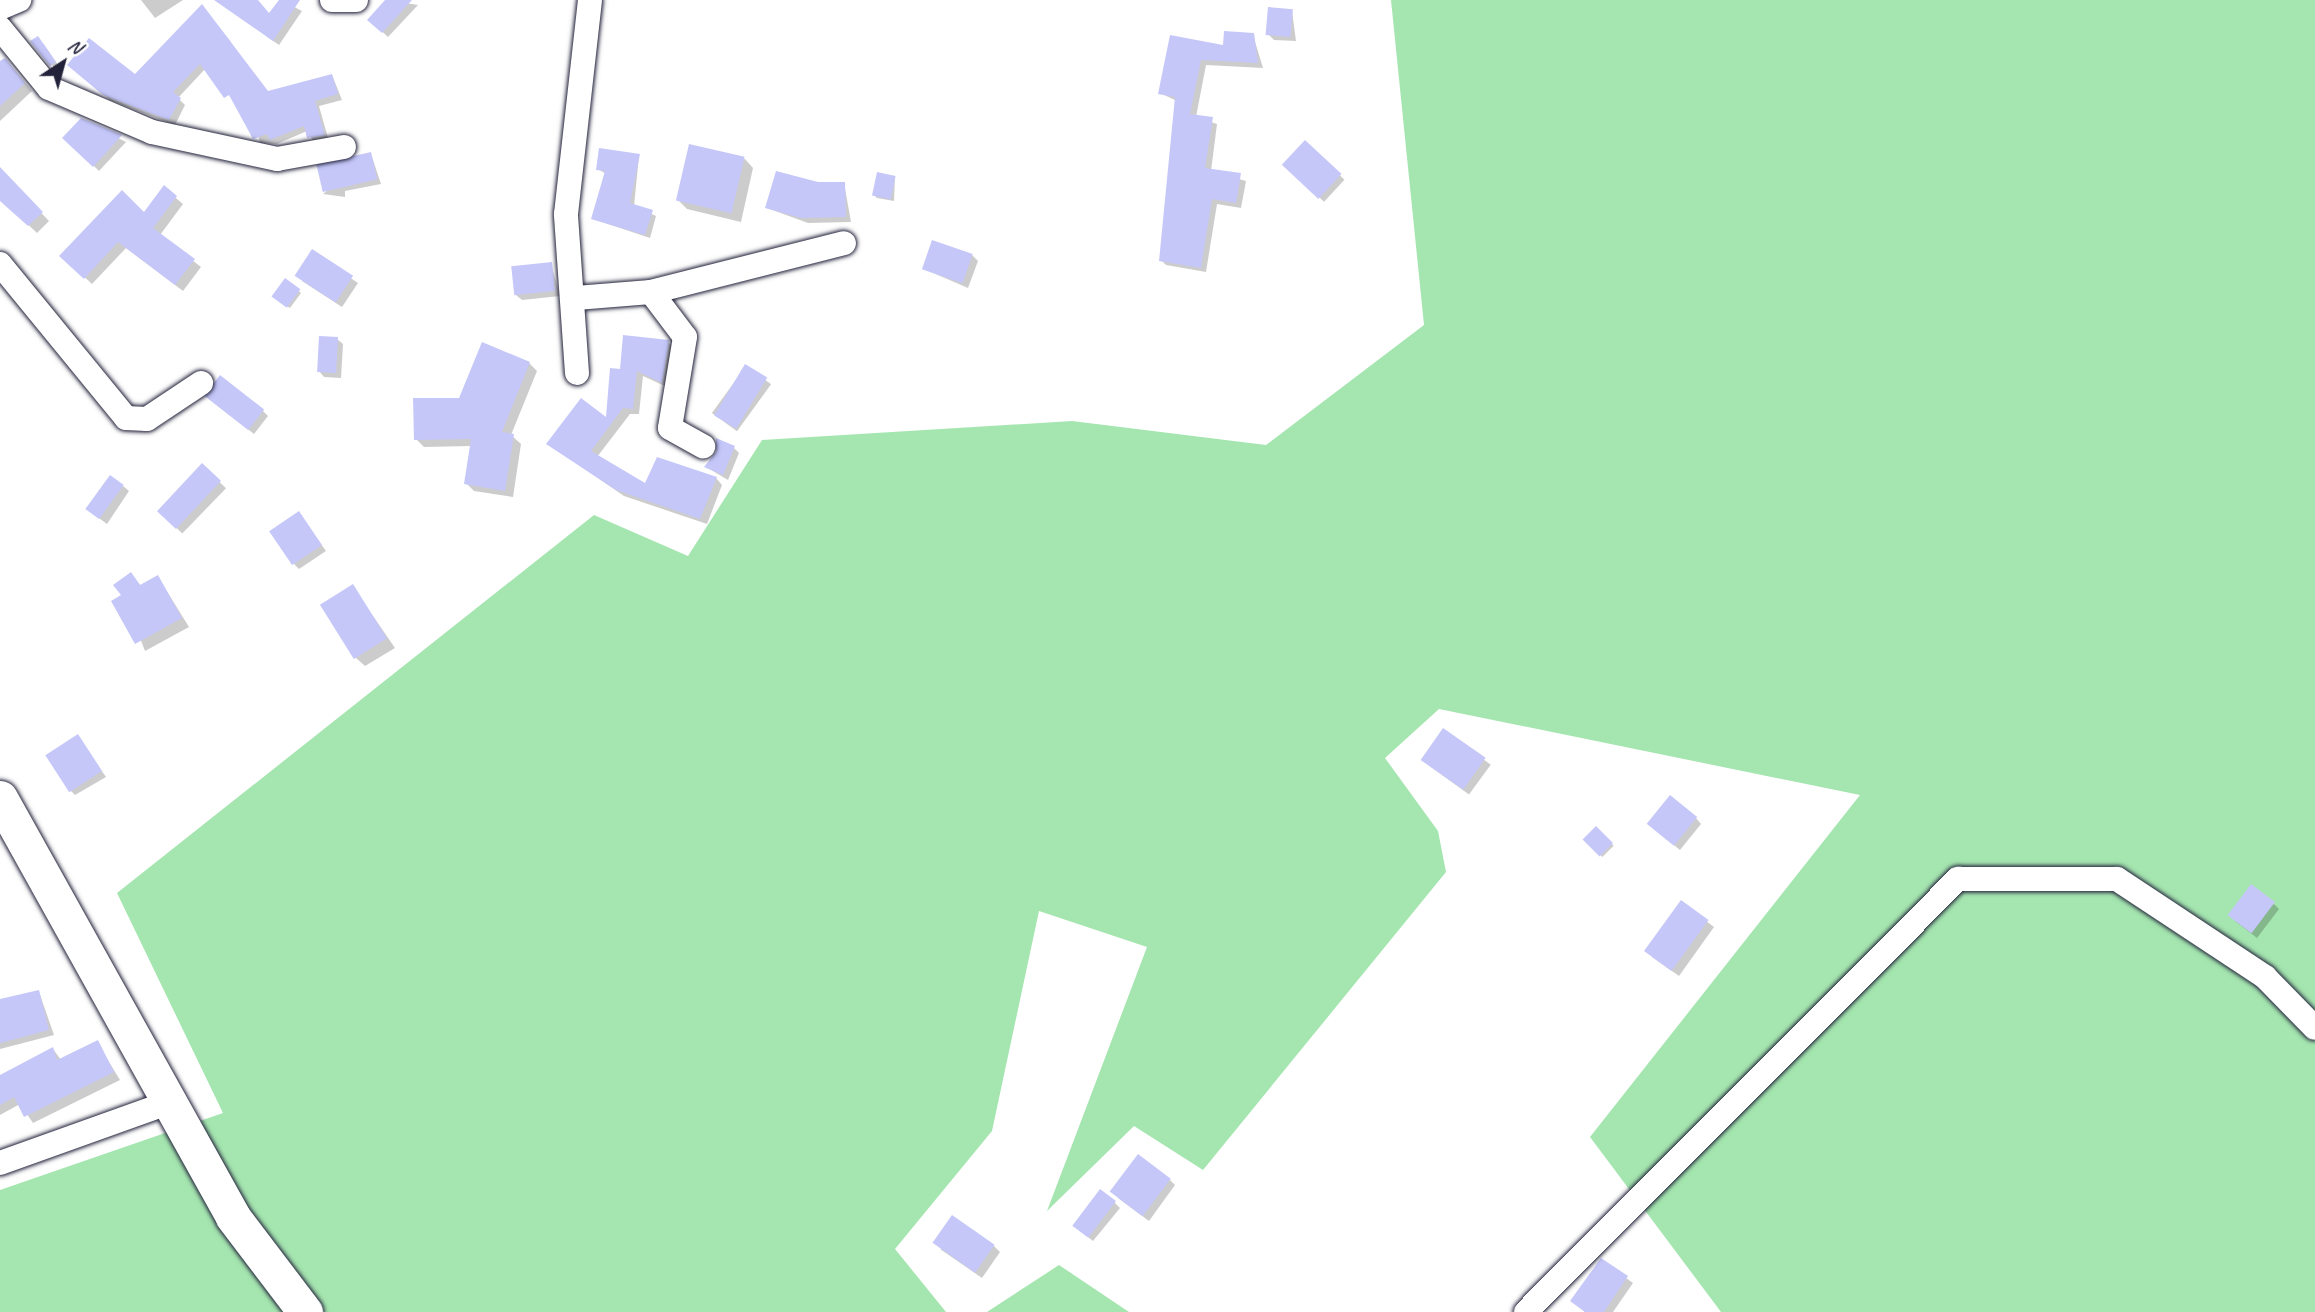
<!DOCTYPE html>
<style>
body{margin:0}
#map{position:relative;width:2315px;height:1312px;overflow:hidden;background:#fff;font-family:Caveat,sans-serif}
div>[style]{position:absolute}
.green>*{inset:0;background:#a5e6b0}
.shadow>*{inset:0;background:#0003;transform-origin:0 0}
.building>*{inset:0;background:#c5c7f9;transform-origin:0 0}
.roads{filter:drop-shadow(0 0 2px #22223b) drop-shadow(0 0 2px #22223b)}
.street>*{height:24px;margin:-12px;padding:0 12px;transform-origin:12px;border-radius:12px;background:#fff}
.secondary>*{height:35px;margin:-17.5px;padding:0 17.5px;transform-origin:17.5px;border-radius:17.5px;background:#fff}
span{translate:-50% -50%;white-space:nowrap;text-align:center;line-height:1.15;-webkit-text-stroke:6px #fff;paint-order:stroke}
.north{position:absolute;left:28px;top:28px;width:70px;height:70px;-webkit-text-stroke:5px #fff;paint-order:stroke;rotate:36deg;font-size:19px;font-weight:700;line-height:28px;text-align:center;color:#22223b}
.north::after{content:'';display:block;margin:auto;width:24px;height:32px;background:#22223b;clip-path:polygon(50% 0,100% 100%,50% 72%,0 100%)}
</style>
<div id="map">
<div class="green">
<i style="clip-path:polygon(1391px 0,2315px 0,2315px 1312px,1721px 1312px,1590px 1137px,1860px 795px,1439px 709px,1385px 758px,1438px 831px,1446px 872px,1203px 1170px,1134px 1126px,1047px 1211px,1147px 947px,1039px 911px,992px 1131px,895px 1249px,946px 1312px,0 1312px,0 1190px,223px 1113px,117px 893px,594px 515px,688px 556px,762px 440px,1072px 421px,1266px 445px,1424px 325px)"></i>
<i style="clip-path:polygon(1059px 1265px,1129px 1312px,987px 1312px)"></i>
</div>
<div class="shadow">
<i style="clip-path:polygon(141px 0,183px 0,155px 18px)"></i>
<i style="clip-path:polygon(281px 0,302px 11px,279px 45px,266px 36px)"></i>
<i style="clip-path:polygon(387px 0,418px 5px,388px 37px,370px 20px)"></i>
<i style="clip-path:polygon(1292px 11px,1296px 41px,1274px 40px,1268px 34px)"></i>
<i style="clip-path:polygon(207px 12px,231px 42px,214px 79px,205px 69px,178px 98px,185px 105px,175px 125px,110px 100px,75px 70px,135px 76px)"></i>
<i style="clip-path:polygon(1253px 35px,1263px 68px,1206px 65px,1196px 117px,1217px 124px,1211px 171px,1246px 181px,1241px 208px,1217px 204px,1206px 272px,1166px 265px,1161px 260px,1177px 101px,1160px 93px,1171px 37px,1225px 47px)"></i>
<i style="clip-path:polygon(43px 43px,60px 68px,57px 70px,51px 64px)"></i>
<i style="clip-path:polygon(242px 58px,269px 93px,332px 75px,342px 100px,319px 106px,328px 138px,314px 142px,307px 131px,277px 144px,260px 143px)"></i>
<i style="clip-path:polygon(0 65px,13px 68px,32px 91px,0 121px)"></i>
<i style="clip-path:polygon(82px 120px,126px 142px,99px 171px,65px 138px)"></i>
<i style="left:1305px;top:143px;width:54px;height:30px;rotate:43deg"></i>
<i style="clip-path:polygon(691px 146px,745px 159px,753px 168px,741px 222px,687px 209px,678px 200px)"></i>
<i style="clip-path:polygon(371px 154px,381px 184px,345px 191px,345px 197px,323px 194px)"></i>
<i style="clip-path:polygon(639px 156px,634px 206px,656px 216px,650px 238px,593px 219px,606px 174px,598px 169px)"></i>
<i style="clip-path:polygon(0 170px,49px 221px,37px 233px,0 198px)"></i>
<i style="clip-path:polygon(895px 177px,894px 201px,877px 198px,875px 196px)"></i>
<i style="clip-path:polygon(844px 183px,851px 222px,808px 223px,767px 208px,818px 184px)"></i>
<i style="clip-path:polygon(164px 188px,183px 204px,160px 235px,201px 267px,183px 291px,126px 248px,92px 284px,62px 256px,144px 214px)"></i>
<i style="clip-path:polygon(312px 252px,358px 283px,342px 307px,302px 281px)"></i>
<i style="clip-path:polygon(972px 255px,978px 261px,968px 288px,924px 269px)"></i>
<i style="clip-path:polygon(551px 264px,560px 296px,522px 300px,516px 295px)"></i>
<i style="clip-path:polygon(285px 281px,301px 293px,290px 308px,276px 299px)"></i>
<i style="clip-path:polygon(337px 339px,343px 344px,341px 378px,324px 377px,319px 371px)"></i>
<i style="clip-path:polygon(668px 342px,675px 349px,669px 388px,643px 376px,639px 414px,630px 414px,597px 457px,646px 486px,716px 478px,722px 485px,707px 524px,624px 496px,548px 444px,608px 420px,621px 371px)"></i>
<i style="clip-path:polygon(529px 363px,537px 371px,511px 435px,521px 444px,513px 497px,474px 491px,466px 483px,472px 446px,424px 447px,416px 439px)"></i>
<i style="left:746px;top:366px;width:31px;height:58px;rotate:36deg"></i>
<i style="clip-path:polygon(214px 403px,262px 410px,268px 416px,254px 434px)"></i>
<i style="clip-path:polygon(734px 448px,739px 453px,728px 480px,706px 467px)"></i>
<i style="left:203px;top:466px;width:32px;height:63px;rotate:44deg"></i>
<i style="clip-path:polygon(123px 486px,129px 491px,107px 524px,88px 510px)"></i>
<i style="clip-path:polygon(299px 514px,326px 551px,299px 569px,294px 564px)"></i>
<i style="clip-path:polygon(131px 574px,141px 586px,158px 577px,189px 627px,145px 651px,124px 596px)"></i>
<i style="clip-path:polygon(353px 587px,395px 648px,365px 666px,356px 658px)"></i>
<i style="left:1443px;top:730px;width:59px;height:37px;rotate:36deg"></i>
<i style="clip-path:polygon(78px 736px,106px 777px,75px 795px,70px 790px)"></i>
<i style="clip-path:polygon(1696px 818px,1701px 824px,1680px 850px,1654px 829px)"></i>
<i style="left:1596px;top:828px;width:25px;height:16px;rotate:45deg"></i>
<i style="clip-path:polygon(1681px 902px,1714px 927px,1679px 976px,1652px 957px)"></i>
<i style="clip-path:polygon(2274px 904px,2279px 909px,2257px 938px,2235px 921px)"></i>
<i style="clip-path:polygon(39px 992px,54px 1035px,0 1049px,0 1002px)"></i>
<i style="clip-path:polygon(97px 1042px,120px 1080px,33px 1123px,20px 1104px,0 1115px,0 1077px,53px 1049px,61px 1060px)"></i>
<i style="clip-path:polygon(1170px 1180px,1175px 1185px,1149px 1221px,1118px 1198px)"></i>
<i style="clip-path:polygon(1114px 1202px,1120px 1208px,1093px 1241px,1079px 1230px)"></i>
<i style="clip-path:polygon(994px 1246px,1000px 1252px,982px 1278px,940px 1249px)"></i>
<i style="clip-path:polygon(1601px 1260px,1633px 1283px,1613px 1312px,1585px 1312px,1572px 1301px)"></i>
</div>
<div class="building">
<i style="clip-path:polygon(214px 0,258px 0,269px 13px,279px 0,300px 0,273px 41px)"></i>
<i style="clip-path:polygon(385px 0,412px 0,382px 33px,367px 20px)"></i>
<i style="clip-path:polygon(202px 4px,268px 91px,332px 74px,338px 94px,315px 101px,325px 135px,307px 138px,304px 126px,270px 140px,267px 134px,253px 139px,229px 95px,224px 98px,200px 64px,173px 92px,181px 98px,169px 120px,103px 95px,67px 65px,89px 38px,135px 74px)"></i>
<i style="left:1268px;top:7px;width:25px;height:28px;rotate:5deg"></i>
<i style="clip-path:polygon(1224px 31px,1254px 33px,1258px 63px,1201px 60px,1190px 114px,1213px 117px,1205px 168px,1241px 173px,1236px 203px,1212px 199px,1201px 268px,1159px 261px,1175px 97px,1158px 94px,1170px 35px,1223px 45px)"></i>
<i style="clip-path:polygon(38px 36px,56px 62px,50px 66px,30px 41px)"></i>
<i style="clip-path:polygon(5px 58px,25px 83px,0 106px,0 61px)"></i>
<i style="clip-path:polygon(81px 118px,122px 135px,93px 167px,62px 138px)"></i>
<i style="left:1305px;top:140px;width:50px;height:34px;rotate:43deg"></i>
<i style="left:689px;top:144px;width:57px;height:58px;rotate:13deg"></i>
<i style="clip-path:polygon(599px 148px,640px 154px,630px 203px,653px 210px,645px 235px,591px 219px,605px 171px,596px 170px)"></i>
<i style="left:371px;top:152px;width:28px;height:56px;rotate:77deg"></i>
<i style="clip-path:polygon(0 167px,43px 212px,28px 226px,0 201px)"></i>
<i style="clip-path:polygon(776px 171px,818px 182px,845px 182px,846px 217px,801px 218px,765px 208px)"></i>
<i style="left:877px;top:172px;width:19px;height:24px;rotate:12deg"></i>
<i style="clip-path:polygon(164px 185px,177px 196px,153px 228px,195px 259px,175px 285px,118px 242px,84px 279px,59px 256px,122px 190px,144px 212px)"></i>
<i style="left:932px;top:240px;width:43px;height:31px;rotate:19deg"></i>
<i style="left:312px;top:249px;width:49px;height:32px;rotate:33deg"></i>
<i style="left:552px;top:262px;width:29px;height:41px;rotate:84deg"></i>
<i style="left:285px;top:278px;width:19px;height:23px;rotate:36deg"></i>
<i style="clip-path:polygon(623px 335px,669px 340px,662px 383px,637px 371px,633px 409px,623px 408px,591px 451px,645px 483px,657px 457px,717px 477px,700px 519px,616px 490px,546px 444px,581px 398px,606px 417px,610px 368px,620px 369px)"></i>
<i style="left:319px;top:336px;width:19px;height:36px;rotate:3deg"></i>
<i style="clip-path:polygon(482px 342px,530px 362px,502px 432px,514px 434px,505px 491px,464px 484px,471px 439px,414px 440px,413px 398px,459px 398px)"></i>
<i style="left:745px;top:364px;width:26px;height:60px;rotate:31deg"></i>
<i style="left:220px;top:375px;width:56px;height:26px;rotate:38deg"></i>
<i style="clip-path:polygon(716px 438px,735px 446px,723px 475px,704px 467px,716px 452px)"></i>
<i style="left:202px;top:463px;width:26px;height:66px;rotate:43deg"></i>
<i style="left:110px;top:475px;width:17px;height:42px;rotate:36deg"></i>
<i style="left:299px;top:511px;width:41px;height:36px;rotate:56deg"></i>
<i style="clip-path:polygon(131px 572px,140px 585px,158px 575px,182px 618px,135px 644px,111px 601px,121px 595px,113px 585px)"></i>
<i style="left:353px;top:584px;width:64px;height:39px;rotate:58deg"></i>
<i style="left:1443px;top:728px;width:52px;height:39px;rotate:35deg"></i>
<i style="left:78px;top:734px;width:44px;height:39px;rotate:57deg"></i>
<i style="left:1670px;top:795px;width:35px;height:37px;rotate:39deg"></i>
<i style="left:1596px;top:826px;width:24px;height:19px;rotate:45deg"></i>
<i style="left:2251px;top:884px;width:30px;height:39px;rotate:37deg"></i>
<i style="left:1681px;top:900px;width:34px;height:63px;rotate:36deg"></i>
<i style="clip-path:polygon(39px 990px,49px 1030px,0 1043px,0 999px)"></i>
<i style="clip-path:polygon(98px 1040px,114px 1072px,24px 1117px,14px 1097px,0 1105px,0 1075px,53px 1047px,57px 1060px)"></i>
<i style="left:1138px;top:1154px;width:41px;height:47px;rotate:37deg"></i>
<i style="left:1100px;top:1189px;width:20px;height:46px;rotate:37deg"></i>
<i style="left:952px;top:1215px;width:52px;height:34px;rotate:35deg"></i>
<i style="clip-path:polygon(1601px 1258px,1628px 1276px,1604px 1312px,1585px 1312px,1570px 1301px)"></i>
</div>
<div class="roads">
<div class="street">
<i style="left:332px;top:0;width:24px"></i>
<i style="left:0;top:8px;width:21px;rotate:-23deg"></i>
<i style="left:0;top:28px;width:77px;rotate:50.8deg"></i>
<i style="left:49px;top:88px;width:112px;rotate:23.1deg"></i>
<i style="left:152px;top:132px;width:128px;rotate:12.2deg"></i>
<i style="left:277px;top:159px;width:68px;rotate:-10.2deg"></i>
<i style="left:0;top:264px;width:199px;rotate:50.7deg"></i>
<i style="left:126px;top:418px;width:21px;rotate:3deg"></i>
<i style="left:147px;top:419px;width:65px;rotate:-33.7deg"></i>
<i style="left:651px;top:292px;width:56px;rotate:52.9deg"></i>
<i style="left:685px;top:337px;width:92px;rotate:99.4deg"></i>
<i style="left:670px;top:428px;width:38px;rotate:29deg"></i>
<i style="left:576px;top:298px;width:75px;rotate:-4.6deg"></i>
<i style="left:651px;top:292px;width:199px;rotate:-14.2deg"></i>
<i style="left:577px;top:373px;width:159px;rotate:-94deg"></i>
<i style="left:566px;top:214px;width:215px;rotate:-83.6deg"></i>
<i style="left:0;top:1163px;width:178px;rotate:-19.7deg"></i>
<i style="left:1526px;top:1312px;width:612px;rotate:-45.07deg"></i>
<i style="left:1958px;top:879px;width:159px"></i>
<i style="left:2117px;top:879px;width:178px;rotate:33.5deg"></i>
<i style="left:2265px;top:977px;width:71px;rotate:45.6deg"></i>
</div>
<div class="secondary">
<i style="left:0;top:798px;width:479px;rotate:60.9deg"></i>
<i style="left:233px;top:1217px;width:119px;rotate:52.8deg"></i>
</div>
</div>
<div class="north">N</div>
</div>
